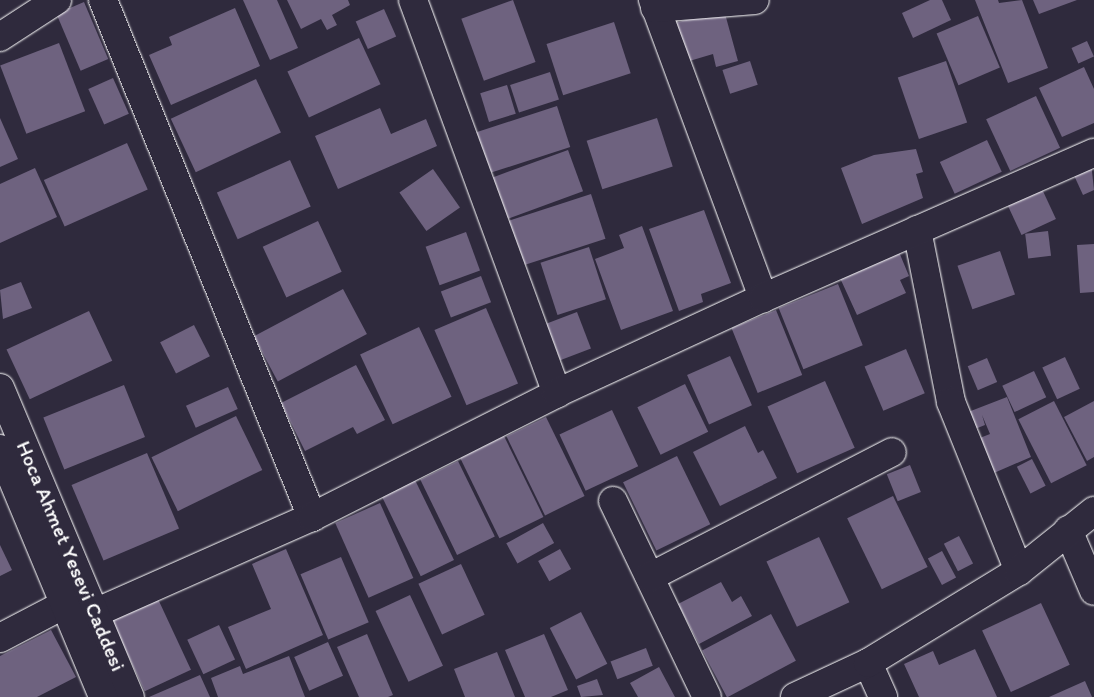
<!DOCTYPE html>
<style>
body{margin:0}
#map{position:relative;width:1094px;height:697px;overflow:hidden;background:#2f2a3d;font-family:Itim,sans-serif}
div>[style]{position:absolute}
.building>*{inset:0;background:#6e627f;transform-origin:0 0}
.roads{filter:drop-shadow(0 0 1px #fff) drop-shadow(0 0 1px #fff)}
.minor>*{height:28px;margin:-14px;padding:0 14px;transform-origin:14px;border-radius:14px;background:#2f2a3d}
.tertiary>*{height:28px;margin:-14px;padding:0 14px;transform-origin:14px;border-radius:14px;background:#2f2a3d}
span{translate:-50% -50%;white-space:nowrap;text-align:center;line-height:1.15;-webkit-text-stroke:5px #2f2a3d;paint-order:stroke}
.street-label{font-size:21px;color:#fff}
</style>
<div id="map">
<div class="building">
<i style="clip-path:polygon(243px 0,277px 0,298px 48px,270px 60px)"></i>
<i style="clip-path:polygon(287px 0,348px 0,350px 5px,332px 15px,337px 25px,327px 30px,321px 19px,301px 29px)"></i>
<i style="left:513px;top:0;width:66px;height:55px;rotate:70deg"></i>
<i style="clip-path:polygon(930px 0,942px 0,951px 20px,913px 38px,902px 13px)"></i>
<i style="clip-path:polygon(975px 0,998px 0,999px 3px,1022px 0,1048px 68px,1008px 83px)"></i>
<i style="clip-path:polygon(1033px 0,1077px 0,1039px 14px)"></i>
<i style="left:84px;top:2px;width:62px;height:30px;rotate:67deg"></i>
<i style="clip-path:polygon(235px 8px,260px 66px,171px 105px,149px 55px,172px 45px,169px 37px)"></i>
<i style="left:384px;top:9px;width:30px;height:31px;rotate:66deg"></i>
<i style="clip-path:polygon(724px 10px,738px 61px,716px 67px,713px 54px,686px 62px,675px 23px)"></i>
<i style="left:978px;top:16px;width:56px;height:45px;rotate:67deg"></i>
<i style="left:614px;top:22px;width:54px;height:71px;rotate:72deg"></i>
<i style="left:359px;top:38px;width:51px;height:79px;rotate:65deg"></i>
<i style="left:1087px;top:41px;width:17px;height:17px;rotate:66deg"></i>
<i style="left:59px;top:43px;width:73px;height:63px;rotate:69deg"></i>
<i style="left:750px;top:61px;width:25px;height:29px;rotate:72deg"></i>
<i style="left:946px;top:61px;width:65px;height:51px;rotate:71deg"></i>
<i style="clip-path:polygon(1084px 67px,1094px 89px,1094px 123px,1062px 137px,1039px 88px)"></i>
<i style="left:550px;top:72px;width:29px;height:42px;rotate:72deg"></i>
<i style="left:113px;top:78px;width:39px;height:27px;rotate:66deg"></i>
<i style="left:256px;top:79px;width:59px;height:94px;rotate:65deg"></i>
<i style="left:507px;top:85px;width:30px;height:28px;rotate:73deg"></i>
<i style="left:1036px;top:96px;width:57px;height:55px;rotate:65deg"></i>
<i style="left:557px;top:106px;width:43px;height:88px;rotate:72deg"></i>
<i style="clip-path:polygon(380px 108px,391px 134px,426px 119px,437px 146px,338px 189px,315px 136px)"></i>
<i style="clip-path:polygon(0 118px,18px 159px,0 167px)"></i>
<i style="left:657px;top:118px;width:51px;height:74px;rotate:72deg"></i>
<i style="left:987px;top:140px;width:35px;height:52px;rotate:65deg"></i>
<i style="left:127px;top:143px;width:51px;height:91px;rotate:66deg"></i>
<i style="clip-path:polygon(916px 149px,923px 172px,916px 174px,923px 198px,862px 224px,841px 168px,874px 155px)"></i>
<i style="left:568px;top:150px;width:44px;height:83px;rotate:70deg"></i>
<i style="left:290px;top:160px;width:51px;height:80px;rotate:66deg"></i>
<i style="clip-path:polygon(1091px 162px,1094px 190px,1083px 195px,1072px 171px)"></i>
<i style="clip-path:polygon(35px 168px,57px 217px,0 243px,0 184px)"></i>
<i style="left:433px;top:169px;width:47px;height:41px;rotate:55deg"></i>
<i style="left:1042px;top:189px;width:33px;height:38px;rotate:65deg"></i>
<i style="left:591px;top:194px;width:47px;height:91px;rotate:72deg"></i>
<i style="clip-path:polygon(704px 210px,731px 283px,701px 294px,703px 302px,679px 311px,649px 229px)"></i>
<i style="left:318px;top:221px;width:56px;height:61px;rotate:65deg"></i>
<i style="clip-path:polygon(642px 226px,673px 311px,621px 330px,595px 259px,624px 248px,619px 235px)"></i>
<i style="left:1048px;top:231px;width:25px;height:23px;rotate:83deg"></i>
<i style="left:466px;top:232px;width:41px;height:43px;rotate:70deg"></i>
<i style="clip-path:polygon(1094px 244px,1094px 292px,1080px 293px,1077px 245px)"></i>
<i style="left:589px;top:247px;width:55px;height:51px;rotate:72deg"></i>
<i style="left:1000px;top:251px;width:46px;height:45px;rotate:71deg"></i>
<i style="clip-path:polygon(899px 252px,909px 276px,900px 280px,906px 293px,857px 315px,840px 278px)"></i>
<i style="left:481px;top:276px;width:28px;height:43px;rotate:69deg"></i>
<i style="clip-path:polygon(21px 282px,32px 308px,3px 319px,0 290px)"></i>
<i style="left:838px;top:284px;width:66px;height:64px;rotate:68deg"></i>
<i style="left:343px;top:289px;width:51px;height:101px;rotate:62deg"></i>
<i style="left:486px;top:308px;width:82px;height:56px;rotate:67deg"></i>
<i style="left:776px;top:310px;width:70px;height:48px;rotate:68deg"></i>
<i style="left:89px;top:311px;width:55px;height:91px;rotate:65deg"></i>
<i style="left:577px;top:312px;width:39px;height:33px;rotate:69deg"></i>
<i style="left:194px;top:325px;width:35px;height:38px;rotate:63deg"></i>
<i style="left:419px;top:327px;width:77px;height:65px;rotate:65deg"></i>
<i style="left:906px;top:349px;width:48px;height:45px;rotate:67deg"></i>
<i style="left:730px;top:356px;width:54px;height:47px;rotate:66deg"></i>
<i style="left:1065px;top:357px;width:35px;height:25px;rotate:65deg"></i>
<i style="left:987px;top:358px;width:26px;height:21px;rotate:67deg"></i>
<i style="clip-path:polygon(356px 365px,385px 420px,357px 434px,353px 427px,305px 451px,281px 403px)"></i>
<i style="left:1034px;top:371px;width:29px;height:35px;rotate:65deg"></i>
<i style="left:825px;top:381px;width:73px;height:63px;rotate:66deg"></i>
<i style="left:685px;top:384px;width:53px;height:53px;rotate:64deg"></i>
<i style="left:124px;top:385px;width:56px;height:87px;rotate:68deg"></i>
<i style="left:228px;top:387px;width:24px;height:46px;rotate:66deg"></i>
<i style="clip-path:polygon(1007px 397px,1031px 457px,987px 476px,972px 441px,990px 434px,982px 415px,985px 425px,970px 431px,963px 414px)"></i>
<i style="left:1054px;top:401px;width:72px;height:40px;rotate:63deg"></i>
<i style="clip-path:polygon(1094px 401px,1094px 457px,1087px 461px,1064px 417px)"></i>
<i style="left:612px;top:410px;width:62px;height:58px;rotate:65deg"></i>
<i style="left:236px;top:416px;width:60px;height:94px;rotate:64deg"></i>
<i style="left:546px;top:417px;width:88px;height:44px;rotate:64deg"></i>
<i style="clip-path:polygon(745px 426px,758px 453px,763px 450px,777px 478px,720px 506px,693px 452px)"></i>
<i style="left:504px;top:436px;width:90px;height:49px;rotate:64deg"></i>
<i style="left:147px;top:453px;width:82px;height:82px;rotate:67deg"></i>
<i style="left:677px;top:456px;width:76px;height:60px;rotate:64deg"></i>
<i style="left:1032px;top:459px;width:30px;height:17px;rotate:63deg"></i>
<i style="left:458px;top:461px;width:84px;height:42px;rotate:64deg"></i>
<i style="left:910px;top:465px;width:29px;height:25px;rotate:68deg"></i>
<i style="left:415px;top:480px;width:89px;height:37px;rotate:64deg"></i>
<i style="left:893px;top:496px;width:79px;height:51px;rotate:64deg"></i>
<i style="left:380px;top:503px;width:82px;height:49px;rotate:66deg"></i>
<i style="left:543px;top:523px;width:23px;height:42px;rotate:61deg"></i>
<i style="left:959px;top:536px;width:31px;height:17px;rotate:63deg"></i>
<i style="left:819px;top:537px;width:72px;height:58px;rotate:65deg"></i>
<i style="clip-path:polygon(0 545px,12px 570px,0 576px)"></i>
<i style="clip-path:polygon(286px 549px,323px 635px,246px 669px,228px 627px,271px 609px,252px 564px)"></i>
<i style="left:560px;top:549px;width:23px;height:25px;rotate:61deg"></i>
<i style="left:942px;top:551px;width:30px;height:16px;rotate:62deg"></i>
<i style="left:341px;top:557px;width:71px;height:44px;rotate:67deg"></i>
<i style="left:461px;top:564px;width:56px;height:47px;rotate:65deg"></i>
<i style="clip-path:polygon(721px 582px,732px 602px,741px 596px,752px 616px,699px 644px,678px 604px)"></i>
<i style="left:410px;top:595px;width:78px;height:38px;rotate:65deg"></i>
<i style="left:158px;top:599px;width:78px;height:51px;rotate:65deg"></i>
<i style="left:1041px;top:603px;width:68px;height:65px;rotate:65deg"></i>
<i style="left:581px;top:612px;width:58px;height:35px;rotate:63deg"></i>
<i style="left:771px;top:614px;width:53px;height:78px;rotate:62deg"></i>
<i style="left:219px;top:625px;width:38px;height:35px;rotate:65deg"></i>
<i style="clip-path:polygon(51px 630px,76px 677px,37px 697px,0 697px,0 656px)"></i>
<i style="clip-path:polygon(367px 634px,393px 695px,388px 697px,359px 697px,337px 647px)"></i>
<i style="clip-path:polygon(544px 634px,568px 690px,551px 697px,525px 697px,505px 650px)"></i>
<i style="left:328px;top:642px;width:37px;height:37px;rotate:66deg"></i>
<i style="left:646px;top:648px;width:19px;height:38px;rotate:69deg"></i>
<i style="clip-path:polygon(975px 649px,997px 697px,919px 697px,904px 664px,933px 651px,939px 665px)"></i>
<i style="clip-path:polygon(497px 652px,515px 697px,465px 697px,454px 669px)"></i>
<i style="clip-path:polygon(289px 656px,305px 697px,218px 697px,211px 678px,240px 666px,243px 674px)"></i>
<i style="clip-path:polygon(659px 667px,675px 697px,638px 697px,630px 683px)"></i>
<i style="clip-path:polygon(200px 675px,210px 697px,149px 697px)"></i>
<i style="clip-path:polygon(597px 679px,603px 695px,581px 697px,577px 686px)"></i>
<i style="clip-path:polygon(1085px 681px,1092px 697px,1049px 697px)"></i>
</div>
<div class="roads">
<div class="minor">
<i style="left:103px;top:0;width:558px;rotate:67.99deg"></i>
<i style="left:413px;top:0;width:419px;rotate:69.9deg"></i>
<i style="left:653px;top:0;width:318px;rotate:69.7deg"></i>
<i style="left:655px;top:8px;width:100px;rotate:-4.6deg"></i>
<i style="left:0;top:37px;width:68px;rotate:-33deg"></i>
<i style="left:917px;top:230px;width:175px;rotate:78.8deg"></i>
<i style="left:951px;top:402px;width:182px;rotate:68.1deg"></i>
<i style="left:613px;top:501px;width:217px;rotate:64.4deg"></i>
<i style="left:1068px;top:530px;width:66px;rotate:66.9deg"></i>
<i style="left:650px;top:577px;width:272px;rotate:-27.3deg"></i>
<i style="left:0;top:638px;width:73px;rotate:-27.6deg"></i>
<i style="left:65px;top:604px;width:31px;rotate:17deg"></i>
<i style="left:95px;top:613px;width:237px;rotate:-23.9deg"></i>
<i style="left:312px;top:517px;width:275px;rotate:-26.8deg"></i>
<i style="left:557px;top:393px;width:227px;rotate:-24.8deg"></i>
<i style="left:763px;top:298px;width:361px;rotate:-23.7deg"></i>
<i style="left:868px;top:663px;width:37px;rotate:66deg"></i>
<i style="left:795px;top:697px;width:81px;rotate:-25deg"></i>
<i style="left:868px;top:663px;width:177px;rotate:-31.4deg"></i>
<i style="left:1019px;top:571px;width:96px;rotate:-38.7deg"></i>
</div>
<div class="tertiary">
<i style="left:0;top:388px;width:335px;rotate:67.2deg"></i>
<i style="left:0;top:449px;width:269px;rotate:67.4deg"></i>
</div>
</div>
<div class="street-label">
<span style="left:71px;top:556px;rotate:67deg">Hoca Ahmet Yesevi Caddesi</span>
</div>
</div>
